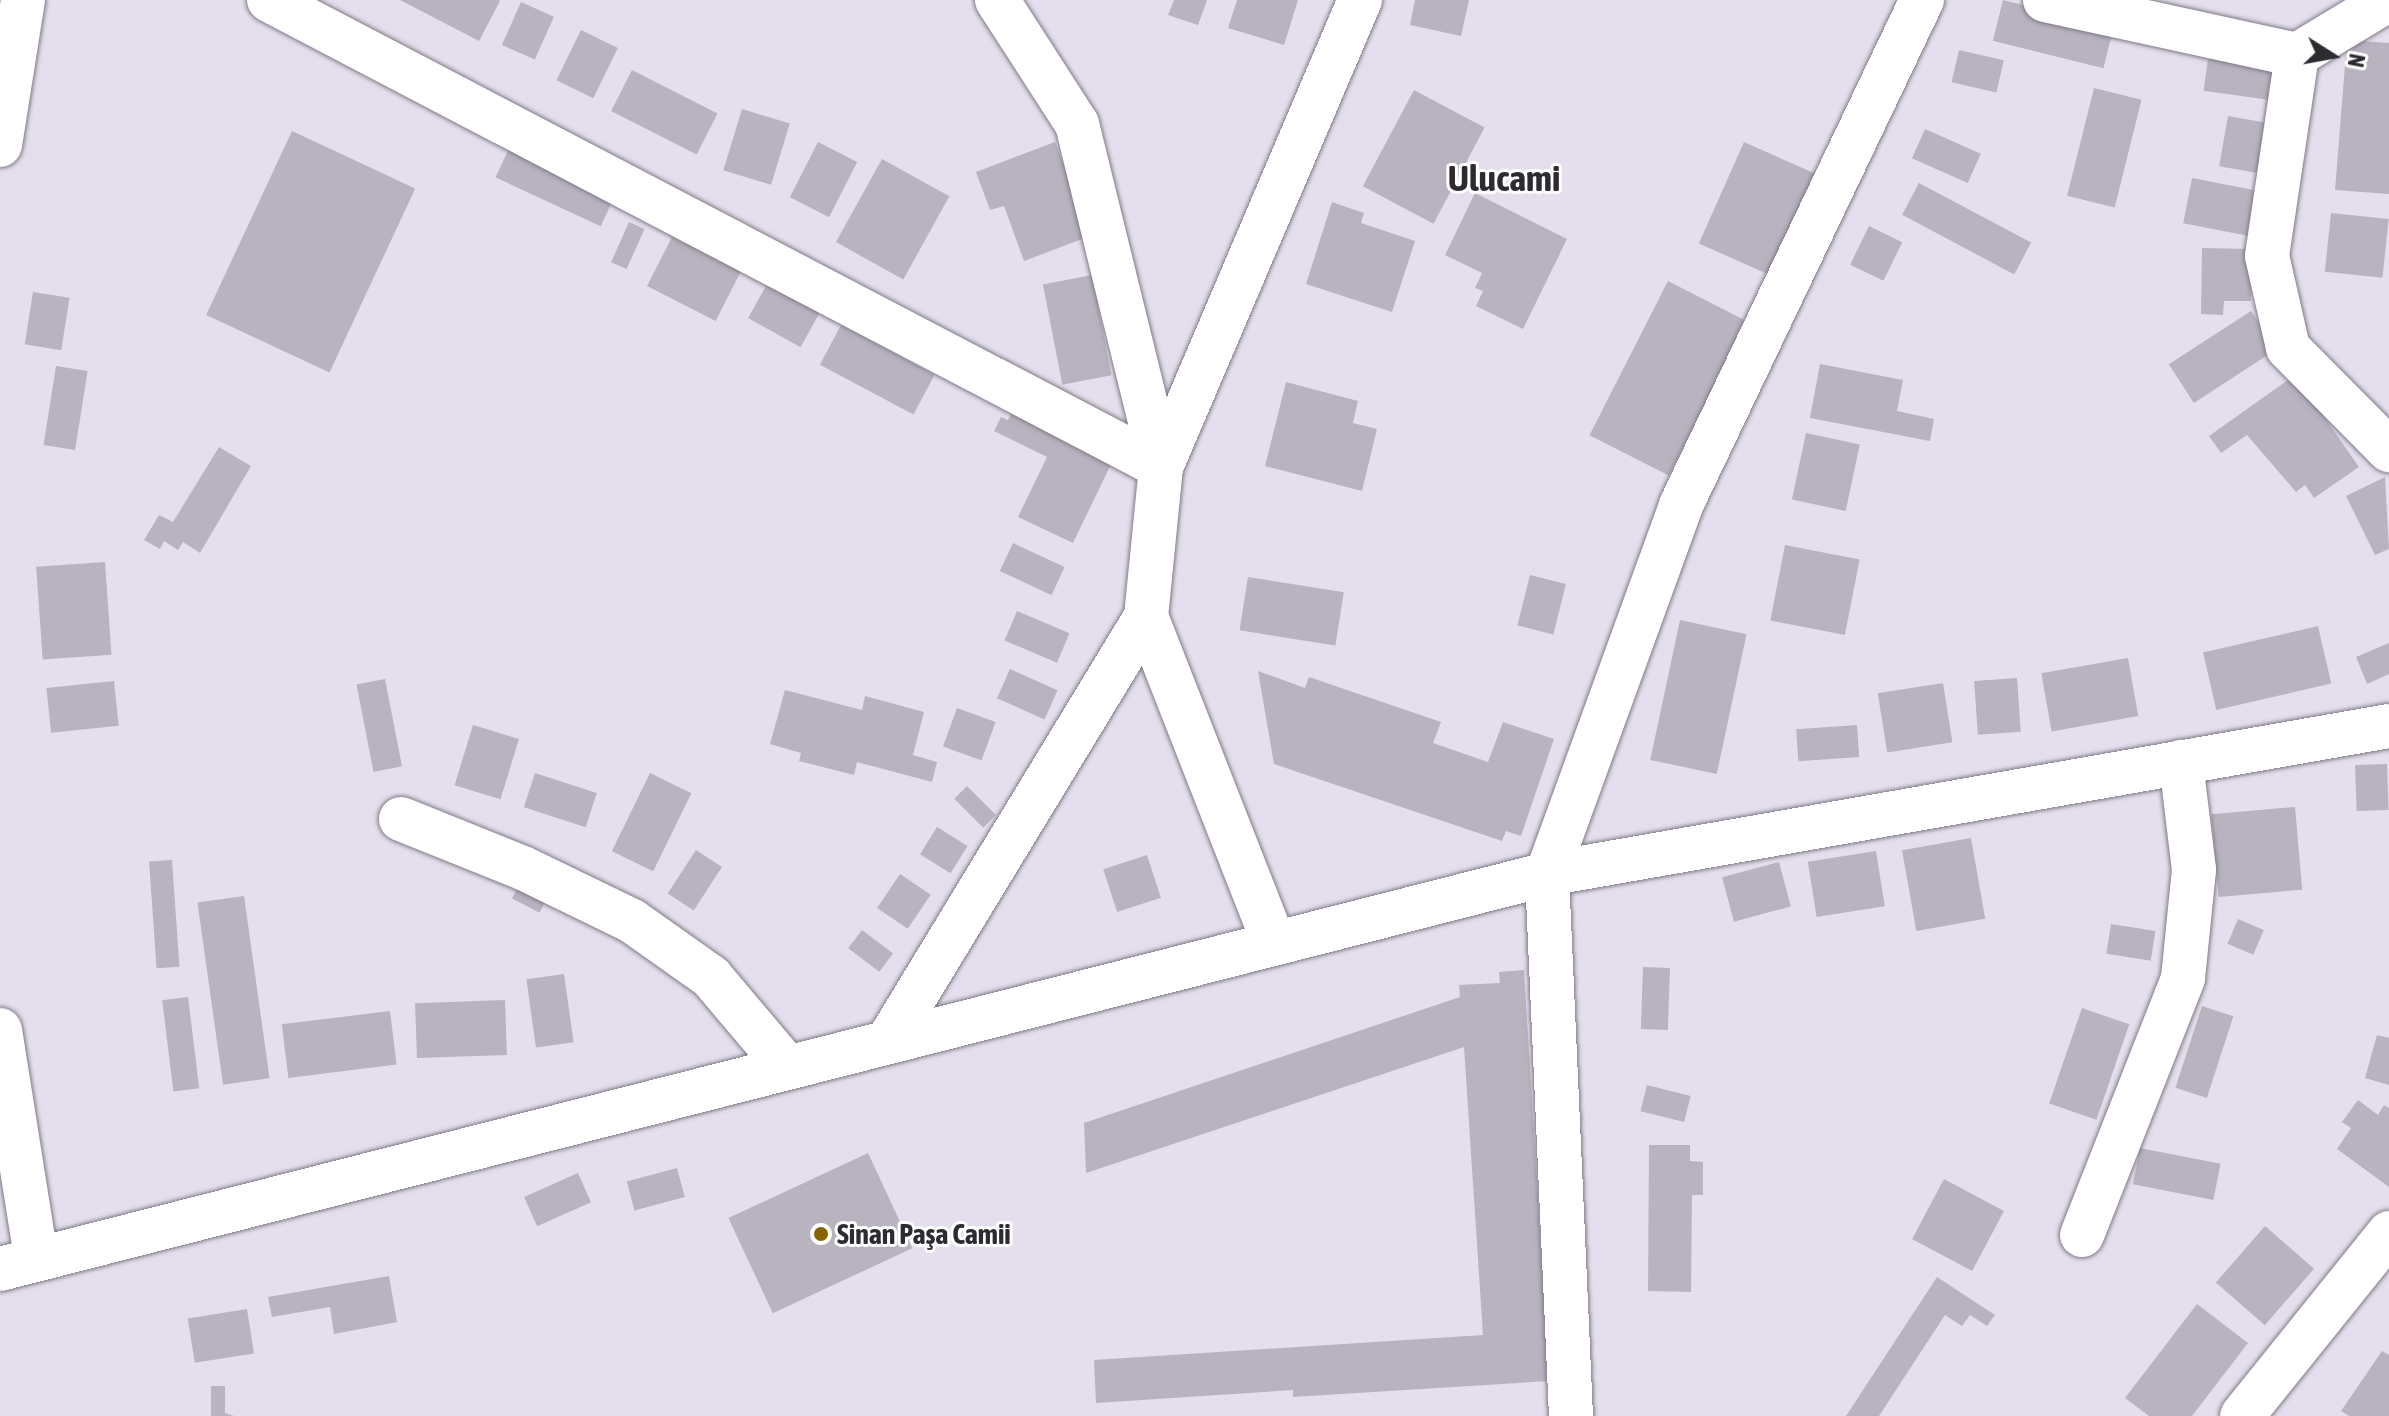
<!DOCTYPE html>
<meta charset="utf-8">
<style>
body{margin:0}
#map{position:relative;width:2389px;height:1416px;overflow:hidden;background:#e5dfed;font-family:"Asap Condensed",sans-serif}
div>[style]{position:absolute}
.building>*{inset:0;background:#b9b3c0;transform-origin:0 0}
.roads{filter:drop-shadow(0 0 2px #7f7a86) drop-shadow(0 0 2px #7f7a86)}
.minor>*{height:44px;margin:-22px;padding:0 22px;transform-origin:22px;border-radius:22px;background:#fff}
.dots>*{width:22px;height:22px;translate:-50% -50%;box-sizing:border-box;border:4px solid #fff;border-radius:50%}
span{translate:-50% -50%;white-space:nowrap;text-align:center;line-height:1.15;-webkit-text-stroke:6px #fff;paint-order:stroke}
.poi-label{font-size:28px;color:#2d2b30;font-weight:700}
.left{translate:0 -50%;text-align:left}
.district-label{font-size:36px;color:#2d2b30;font-weight:700}
.north{position:absolute;left:2293px;top:16px;width:80px;height:80px;-webkit-text-stroke:6px #fff;paint-order:stroke;rotate:101deg;font-size:22px;font-weight:700;line-height:32px;text-align:center;color:#2d2b30}
.north::after{content:'';display:block;margin:auto;width:28px;height:36px;background:#2d2b30;clip-path:polygon(50% 0,100% 100%,50% 72%,0 100%)}
</style>
<div id="map">
<div class="building">
<i style="clip-path:polygon(400px 0,498px 0,500px 1px,479px 41px)"></i>
<i style="clip-path:polygon(1174px 0,1207px 0,1198px 25px,1168px 15px)"></i>
<i style="clip-path:polygon(1237px 0,1298px 0,1284px 45px,1228px 28px)"></i>
<i style="clip-path:polygon(1415px 0,1469px 0,1461px 36px,1410px 25px)"></i>
<i style="left:2003px;top:0;width:114px;height:42px;rotate:14deg"></i>
<i style="left:521px;top:2px;width:36px;height:47px;rotate:24deg"></i>
<i style="left:581px;top:30px;width:41px;height:56px;rotate:26deg"></i>
<i style="clip-path:polygon(2347px 40px,2389px 43px,2389px 194px,2335px 190px)"></i>
<i style="left:1959px;top:50px;width:46px;height:33px;rotate:13deg"></i>
<i style="left:2208px;top:59px;width:67px;height:32px;rotate:8deg"></i>
<i style="left:632px;top:70px;width:96px;height:46px;rotate:27deg"></i>
<i style="left:2094px;top:88px;width:49px;height:111px;rotate:14deg"></i>
<i style="left:1414px;top:90px;width:80px;height:109px;rotate:28deg"></i>
<i style="left:742px;top:109px;width:50px;height:64px;rotate:17deg"></i>
<i style="left:2228px;top:116px;width:46px;height:51px;rotate:10deg"></i>
<i style="left:1925px;top:129px;width:61px;height:32px;rotate:24deg"></i>
<i style="left:292px;top:131px;width:136px;height:203px;rotate:25deg"></i>
<i style="left:512px;top:142px;width:116px;height:39px;rotate:25deg"></i>
<i style="left:818px;top:142px;width:44px;height:62px;rotate:27deg"></i>
<i style="clip-path:polygon(1055px 142px,1090px 236px,1024px 261px,1004px 206px,990px 210px,976px 172px)"></i>
<i style="left:1744px;top:142px;width:82px;height:111px;rotate:24deg"></i>
<i style="left:882px;top:159px;width:77px;height:95px;rotate:29deg"></i>
<i style="left:2192px;top:178px;width:76px;height:46px;rotate:11deg"></i>
<i style="left:1919px;top:183px;width:127px;height:36px;rotate:28deg"></i>
<i style="clip-path:polygon(1475px 193px,1567px 239px,1523px 329px,1476px 306px,1483px 291px,1475px 288px,1482px 273px,1445px 255px)"></i>
<i style="clip-path:polygon(1332px 202px,1364px 213px,1361px 223px,1415px 241px,1392px 312px,1306px 284px)"></i>
<i style="left:2331px;top:213px;width:58px;height:59px;rotate:6deg"></i>
<i style="left:629px;top:222px;width:17px;height:44px;rotate:24deg"></i>
<i style="left:1869px;top:226px;width:37px;height:43px;rotate:26deg"></i>
<i style="left:672px;top:237px;width:77px;height:55px;rotate:27deg"></i>
<i style="clip-path:polygon(2202px 248px,2251px 249px,2251px 301px,2224px 301px,2223px 315px,2201px 314px)"></i>
<i style="left:1092px;top:275px;width:102px;height:50px;rotate:79deg"></i>
<i style="left:1668px;top:281px;width:89px;height:173px;rotate:27deg"></i>
<i style="left:767px;top:284px;width:60px;height:39px;rotate:29deg"></i>
<i style="left:33px;top:292px;width:37px;height:53px;rotate:9deg"></i>
<i style="left:2251px;top:311px;width:46px;height:98px;rotate:57deg"></i>
<i style="left:841px;top:325px;width:106px;height:45px;rotate:28deg"></i>
<i style="clip-path:polygon(1820px 364px,1903px 380px,1897px 411px,1934px 419px,1930px 441px,1810px 418px)"></i>
<i style="left:56px;top:366px;width:32px;height:80px;rotate:9deg"></i>
<i style="clip-path:polygon(2295px 375px,2359px 467px,2314px 498px,2305px 485px,2296px 492px,2247px 435px,2221px 453px,2209px 436px)"></i>
<i style="clip-path:polygon(1286px 382px,1358px 401px,1353px 423px,1377px 429px,1362px 491px,1265px 466px)"></i>
<i style="clip-path:polygon(1013px 410px,1114px 458px,1073px 543px,1018px 517px,1047px 457px,994px 431px,1001px 417px,1008px 420px)"></i>
<i style="left:1806px;top:433px;width:55px;height:68px;rotate:12deg"></i>
<i style="clip-path:polygon(219px 447px,251px 466px,200px 553px,183px 542px,178px 550px,164px 541px,160px 549px,144px 540px,159px 515px,173px 522px)"></i>
<i style="clip-path:polygon(2385px 477px,2389px 549px,2375px 555px,2346px 496px)"></i>
<i style="left:1013px;top:543px;width:57px;height:31px;rotate:25deg"></i>
<i style="left:1785px;top:545px;width:76px;height:77px;rotate:11deg"></i>
<i style="left:105px;top:562px;width:93px;height:69px;rotate:86deg"></i>
<i style="left:1530px;top:575px;width:37px;height:52px;rotate:14deg"></i>
<i style="left:1248px;top:577px;width:97px;height:54px;rotate:9deg"></i>
<i style="left:1017px;top:611px;width:57px;height:32px;rotate:23deg"></i>
<i style="left:1680px;top:620px;width:68px;height:143px;rotate:12deg"></i>
<i style="left:2318px;top:626px;width:59px;height:118px;rotate:77deg"></i>
<i style="clip-path:polygon(2389px 643px,2389px 674px,2367px 684px,2356px 657px)"></i>
<i style="left:2128px;top:658px;width:59px;height:88px;rotate:80deg"></i>
<i style="left:1010px;top:669px;width:52px;height:32px;rotate:24deg"></i>
<i style="clip-path:polygon(1258px 671px,1305px 688px,1309px 677px,1441px 722px,1433px 743px,1488px 762px,1503px 722px,1554px 739px,1521px 836px,1506px 831px,1502px 841px,1274px 764px)"></i>
<i style="left:2017px;top:678px;width:54px;height:43px;rotate:86deg"></i>
<i style="left:385px;top:679px;width:89px;height:29px;rotate:79deg"></i>
<i style="left:114px;top:681px;width:45px;height:68px;rotate:84deg"></i>
<i style="left:1943px;top:683px;width:60px;height:66px;rotate:81deg"></i>
<i style="clip-path:polygon(785px 690px,862px 710px,865px 696px,924px 712px,913px 755px,937px 762px,932px 782px,857px 762px,854px 775px,799px 761px,801px 753px,770px 744px)"></i>
<i style="left:957px;top:708px;width:41px;height:41px;rotate:20deg"></i>
<i style="left:473px;top:725px;width:48px;height:63px;rotate:17deg"></i>
<i style="left:1857px;top:725px;width:32px;height:61px;rotate:86deg"></i>
<i style="left:2387px;top:764px;width:46px;height:32px;rotate:88deg"></i>
<i style="left:535px;top:773px;width:65px;height:36px;rotate:18deg"></i>
<i style="left:650px;top:773px;width:46px;height:87px;rotate:26deg"></i>
<i style="left:967px;top:786px;width:41px;height:18px;rotate:45deg"></i>
<i style="left:2295px;top:807px;width:83px;height:84px;rotate:85deg"></i>
<i style="left:937px;top:827px;width:36px;height:32px;rotate:32deg"></i>
<i style="left:1971px;top:838px;width:82px;height:70px;rotate:80deg"></i>
<i style="left:696px;top:850px;width:31px;height:52px;rotate:33deg"></i>
<i style="left:1876px;top:851px;width:56px;height:69px;rotate:81deg"></i>
<i style="left:1147px;top:855px;width:45px;height:46px;rotate:72deg"></i>
<i style="left:172px;top:860px;width:107px;height:23px;rotate:86deg"></i>
<i style="left:1779px;top:862px;width:46px;height:59px;rotate:75deg"></i>
<i style="left:900px;top:874px;width:37px;height:41px;rotate:34deg"></i>
<i style="left:522px;top:879px;width:31px;height:22px;rotate:27deg"></i>
<i style="left:244px;top:896px;width:184px;height:47px;rotate:82deg"></i>
<i style="left:2238px;top:919px;width:28px;height:27px;rotate:23deg"></i>
<i style="left:2111px;top:924px;width:45px;height:30px;rotate:9deg"></i>
<i style="left:862px;top:930px;width:39px;height:23px;rotate:37deg"></i>
<i style="left:1643px;top:967px;width:27px;height:62px;rotate:2deg"></i>
<i style="clip-path:polygon(1524px 970px,1549px 1381px,1293px 1397px,1293px 1390px,1096px 1403px,1094px 1360px,1483px 1335px,1464px 1047px,1086px 1173px,1084px 1123px,1460px 997px,1459px 985px,1500px 983px,1499px 972px)"></i>
<i style="left:564px;top:974px;width:69px;height:38px;rotate:82deg"></i>
<i style="left:188px;top:997px;width:92px;height:26px;rotate:83deg"></i>
<i style="left:505px;top:1000px;width:55px;height:90px;rotate:88deg"></i>
<i style="left:2202px;top:1006px;width:33px;height:86px;rotate:18deg"></i>
<i style="left:2082px;top:1008px;width:50px;height:101px;rotate:19deg"></i>
<i style="left:390px;top:1011px;width:54px;height:109px;rotate:83deg"></i>
<i style="clip-path:polygon(2377px 1035px,2389px 1038px,2389px 1085px,2365px 1078px)"></i>
<i style="left:1647px;top:1085px;width:45px;height:27px;rotate:14deg"></i>
<i style="clip-path:polygon(2358px 1100px,2378px 1115px,2384px 1105px,2389px 1108px,2389px 1187px,2337px 1149px,2351px 1128px,2342px 1122px)"></i>
<i style="clip-path:polygon(1649px 1145px,1690px 1145px,1690px 1161px,1703px 1162px,1703px 1195px,1692px 1195px,1691px 1292px,1648px 1291px)"></i>
<i style="left:2140px;top:1148px;width:82px;height:37px;rotate:11deg"></i>
<i style="left:868px;top:1153px;width:105px;height:154px;rotate:65deg"></i>
<i style="left:677px;top:1168px;width:30px;height:52px;rotate:75deg"></i>
<i style="left:578px;top:1173px;width:32px;height:59px;rotate:66deg"></i>
<i style="left:1944px;top:1179px;width:68px;height:68px;rotate:28deg"></i>
<i style="left:2265px;top:1226px;width:65px;height:75px;rotate:41deg"></i>
<i style="clip-path:polygon(389px 1276px,397px 1322px,334px 1334px,330px 1307px,272px 1317px,268px 1297px)"></i>
<i style="clip-path:polygon(1937px 1277px,1995px 1315px,1987px 1326px,1970px 1315px,1962px 1326px,1945px 1315px,1879px 1416px,1846px 1416px)"></i>
<i style="clip-path:polygon(2197px 1304px,2248px 1343px,2192px 1416px,2149px 1416px,2125px 1398px)"></i>
<i style="left:247px;top:1309px;width:45px;height:60px;rotate:81deg"></i>
<i style="clip-path:polygon(2382px 1351px,2389px 1355px,2389px 1416px,2349px 1416px,2341px 1411px)"></i>
<i style="clip-path:polygon(211px 1386px,225px 1386px,225px 1413px,234px 1416px,211px 1416px)"></i>
</div>
<div class="roads">
<div class="minor">
<i style="left:269px;top:0;width:1007px;rotate:27.63deg"></i>
<i style="left:997px;top:0;width:148px;rotate:57.2deg"></i>
<i style="left:1077px;top:124px;width:353px;rotate:76.2deg"></i>
<i style="left:2045px;top:0;width:258px;rotate:12.3deg"></i>
<i style="left:2388px;top:0;width:106px;rotate:148.9deg"></i>
<i style="left:2297px;top:55px;width:203px;rotate:98.5deg"></i>
<i style="left:2267px;top:256px;width:94px;rotate:77.1deg"></i>
<i style="left:2288px;top:348px;width:144px;rotate:45.3deg"></i>
<i style="left:0;top:145px;width:147px;rotate:-81deg"></i>
<i style="left:401px;top:819px;width:131px;rotate:21.9deg"></i>
<i style="left:523px;top:868px;width:121px;rotate:25.9deg"></i>
<i style="left:632px;top:921px;width:97px;rotate:35.3deg"></i>
<i style="left:711px;top:977px;width:118px;rotate:49.8deg"></i>
<i style="left:1274px;top:943px;width:350px;rotate:-111.4deg"></i>
<i style="left:1146px;top:617px;width:151px;rotate:-84.3deg"></i>
<i style="left:1161px;top:467px;width:508px;rotate:-66.92deg"></i>
<i style="left:0;top:1030px;width:230px;rotate:81deg"></i>
<i style="left:888px;top:1041px;width:496px;rotate:-58.7deg"></i>
<i style="left:2082px;top:1235px;width:276px;rotate:-68.5deg"></i>
<i style="left:2183px;top:978px;width:109px;rotate:-84.2deg"></i>
<i style="left:2194px;top:870px;width:109px;rotate:-96.9deg"></i>
<i style="left:0;top:1269px;width:1597px;rotate:-14.32deg"></i>
<i style="left:1547px;top:874px;width:855px;rotate:-9.97deg"></i>
<i style="left:1571px;top:1416px;width:543px;rotate:-92.54deg"></i>
<i style="left:1547px;top:874px;width:393px;rotate:-70deg"></i>
<i style="left:1681px;top:505px;width:560px;rotate:-64.49deg"></i>
<i style="left:2242px;top:1416px;width:235px;rotate:-51.2deg"></i>
</div>
</div>
<div class="dots">
<i style="left:821px;top:1234px;background:#886400"></i>
</div>
<div class="poi-label">
<span class="left" style="left:837px;top:1234px">Sinan Paşa Camii</span>
</div>
<div class="district-label">
<span style="left:1504px;top:179px">Ulucami</span>
</div>
<div class="north">N</div>
</div>
